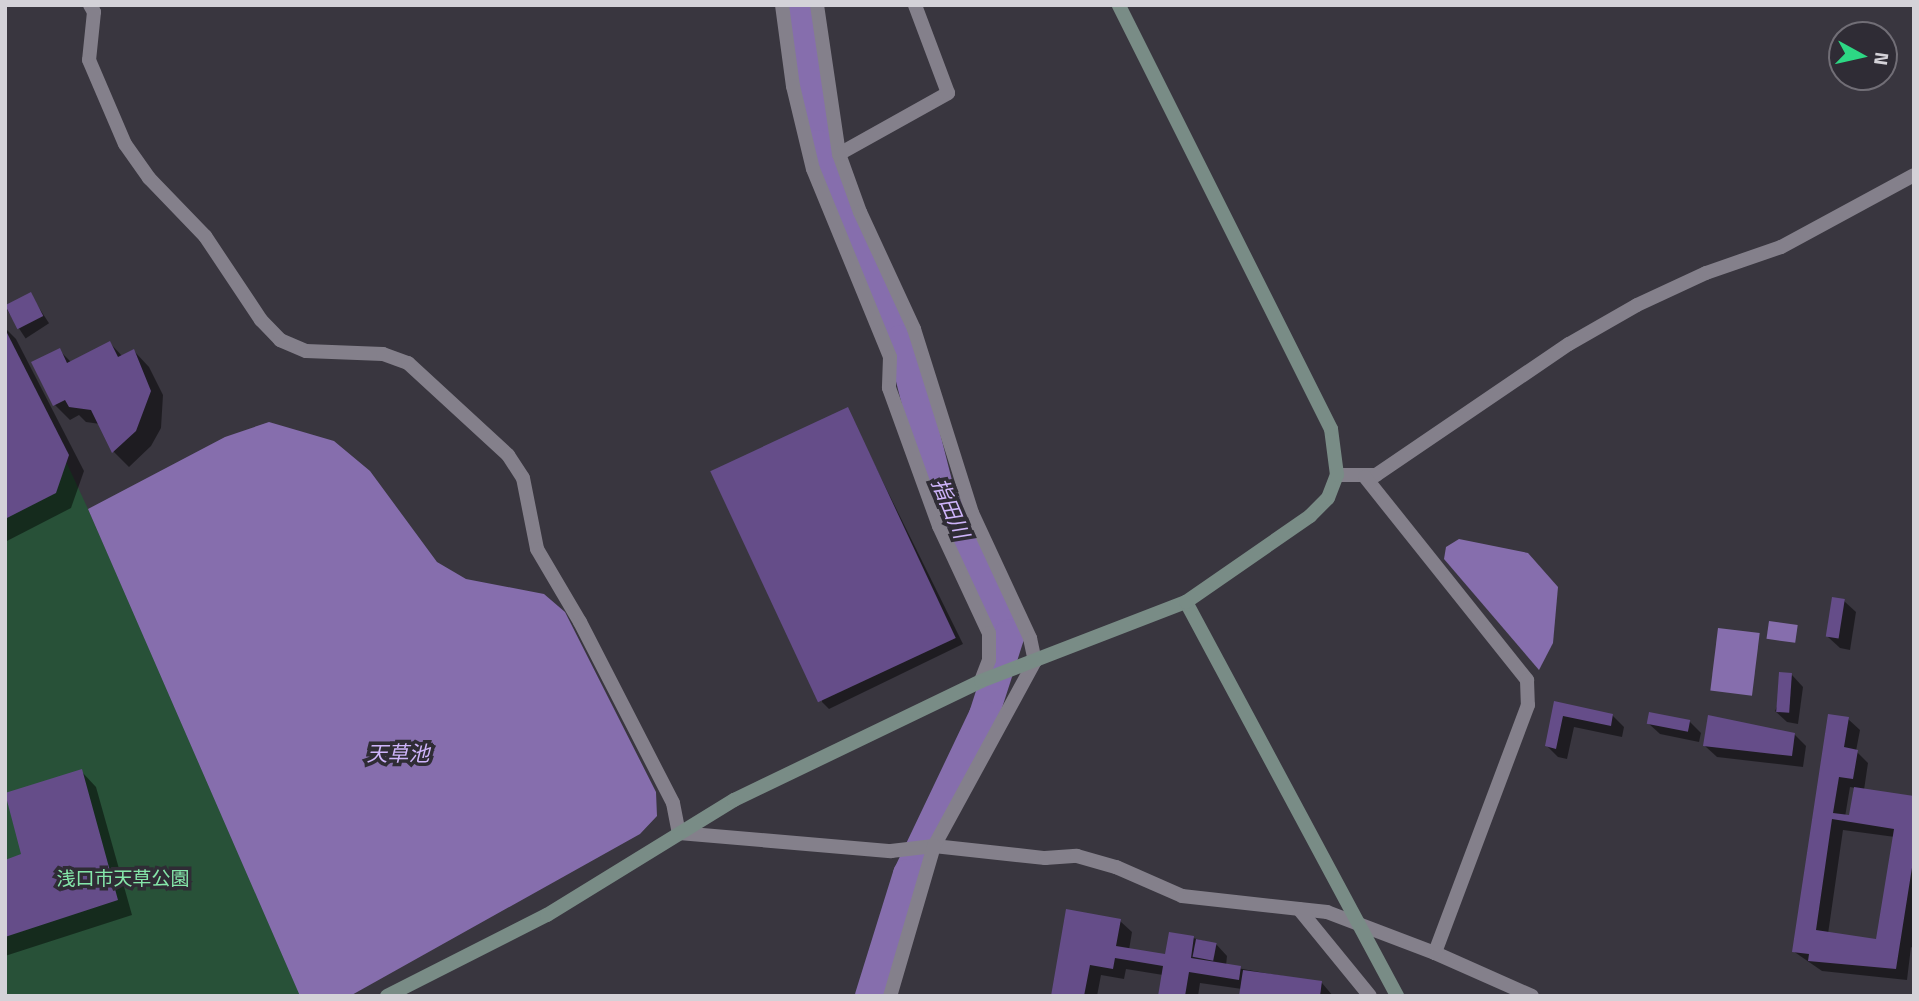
<!DOCTYPE html>
<meta charset="utf-8">
<style>
body{margin:0}
#map{position:relative;width:1919px;height:1001px;overflow:hidden;background:#39363f;font-family:"Titillium Web","Noto Sans JP",sans-serif}
div>[style]{position:absolute}
.green>*{inset:0;background:#285138}
.water>*{inset:0;background:#866ead;transform-origin:0 0}
.shadow>*{inset:0;background:#0007;transform-origin:0 0}
.river>*{height:30px;margin:-15px;padding:0 15px;transform-origin:15px;border-radius:15px;background:#866ead}
.building>*{inset:0;background:#654d89;transform-origin:0 0}
.street>*{height:14px;margin:-7px;padding:0 7px;transform-origin:7px;border-radius:7px;background:#84808b}
.secondary>*{height:14px;margin:-7px;padding:0 7px;transform-origin:7px;border-radius:7px;background:#798c86}
span{translate:-50% -50%;white-space:nowrap;text-align:center;line-height:1.15;-webkit-text-stroke:7px #2f2c35;paint-order:stroke}
.park-label{font-size:19px;color:#85e7aa}
.water-label{font-size:21px;color:#ceb4fa;font-style:italic}
.frame{position:absolute;inset:0;border:7px solid #d4d2d8;pointer-events:none}
.north{position:absolute;left:1828px;top:21px;width:70px;height:70px;box-sizing:border-box;background:#2f2c35;border:2px solid #716e76;border-radius:50%;rotate:98deg;font-size:19px;font-weight:700;line-height:28px;text-align:center;color:#d4d2d8}
.north::after{content:'';display:block;margin:auto;width:24px;height:32px;background:#2dd884;clip-path:polygon(50% 0,100% 100%,50% 72%,0 100%)}
</style>
<div id="map">
<div class="green">
<i style="clip-path:polygon(5px 330px,88px 509px,305px 996px,5px 996px)"></i>
</div>
<div class="water">
<i style="clip-path:polygon(269px 422px,334px 441px,370px 471px,437px 562px,466px 579px,544px 594px,565px 612px,656px 792px,657px 816px,640px 834px,350px 996px,300px 996px,88px 509px,225px 437px)"></i>
<i style="clip-path:polygon(1459px 539px,1528px 553px,1558px 587px,1553px 643px,1539px 670px,1444px 559px,1446px 547px)"></i>
<i style="left:1769px;top:621px;width:29px;height:18px;rotate:8deg"></i>
<i style="left:1718px;top:628px;width:42px;height:63px;rotate:7deg"></i>
</div>
<div class="shadow">
<i style="left:30px;top:294px;width:35px;height:28px;rotate:57deg"></i>
<i style="clip-path:polygon(5px 328px,16px 339px,84px 471px,71px 508px,5px 542px)"></i>
<i style="clip-path:polygon(110px 343px,123px 357px,134px 351px,149px 367px,163px 395px,161px 428px,151px 446px,129px 467px,114px 452px,100px 424px,86px 422px,79px 415px,70px 420px,55px 405px,59px 350px,72px 363px)"></i>
<i style="clip-path:polygon(847px 409px,963px 644px,829px 709px,822px 702px)"></i>
<i style="clip-path:polygon(1844px 601px,1856px 612px,1850px 650px,1840px 648px,1828px 637px)"></i>
<i style="clip-path:polygon(1792px 675px,1803px 687px,1798px 724px,1787px 722px,1775px 711px)"></i>
<i style="clip-path:polygon(1556px 703px,1612px 715px,1624px 727px,1622px 737px,1574px 727px,1567px 759px,1558px 757px,1547px 746px)"></i>
<i style="clip-path:polygon(evenodd,1848px 719px,1860px 730px,1856px 751px,1868px 763px,1864px 790px,1914px 798px,1914px 949px,1911px 947px,1907px 980px,1822px 971px,1793px 951px,1848px 719px,1850px 787px,1855px 788px,1851px 817px,1845px 817px,1850px 787px,1848px 719px,1843px 830px,1895px 837px,1877px 941px,1828px 934px,1843px 830px)"></i>
<i style="clip-path:polygon(1689px 721px,1701px 733px,1699px 742px,1660px 734px,1648px 723px)"></i>
<i style="clip-path:polygon(1794px 734px,1806px 746px,1803px 767px,1717px 757px,1705px 746px)"></i>
<i style="clip-path:polygon(81px 771px,96px 787px,132px 915px,5px 956px,5px 862px,23px 855px)"></i>
<i style="clip-path:polygon(1120px 921px,1132px 932px,1129px 950px,1166px 956px,1193px 938px,1216px 944px,1227px 956px,1226px 966px,1322px 983px,1333px 996px,1241px 996px,1242px 989px,1200px 983px,1198px 996px,1160px 996px,1163px 975px,1126px 969px,1124px 979px,1101px 975px,1097px 996px,1053px 996px)"></i>
</div>
<div class="river">
<i style="left:802px;top:5px;width:141px;rotate:83.5deg"></i>
<i style="left:818px;top:145px;width:212px;rotate:66.9deg"></i>
<i style="left:901px;top:340px;width:155px;rotate:75.8deg"></i>
<i style="left:939px;top:490px;width:161px;rotate:63.8deg"></i>
<i style="left:1010px;top:634px;width:85px;rotate:107.8deg"></i>
<i style="left:984px;top:715px;width:176px;rotate:115.5deg"></i>
<i style="left:908px;top:874px;width:128px;rotate:107.3deg"></i>
</div>
<div class="building">
<i style="left:31px;top:292px;width:27px;height:29px;rotate:63deg"></i>
<i style="clip-path:polygon(5px 329px,69px 455px,56px 493px,5px 519px)"></i>
<i style="clip-path:polygon(110px 341px,118px 357px,134px 349px,151px 391px,136px 431px,112px 453px,91px 410px,69px 407px,65px 400px,53px 406px,31px 362px,60px 348px,67px 363px)"></i>
<i style="left:848px;top:407px;width:255px;height:152px;rotate:65deg"></i>
<i style="left:1832px;top:597px;width:13px;height:40px;rotate:9deg"></i>
<i style="left:1779px;top:672px;width:13px;height:40px;rotate:4deg"></i>
<i style="clip-path:polygon(1554px 701px,1613px 714px,1611px 726px,1563px 716px,1556px 749px,1545px 746px)"></i>
<i style="left:1649px;top:712px;width:42px;height:12px;rotate:11deg"></i>
<i style="clip-path:polygon(evenodd,1828px 714px,1849px 717px,1844px 747px,1858px 750px,1853px 779px,1839px 777px,1833px 813px,1849px 815px,1854px 787px,1914px 796px,1914px 855px,1896px 969px,1808px 961px,1809px 954px,1792px 952px,1828px 714px,1832px 819px,1894px 829px,1876px 939px,1816px 930px,1832px 819px)"></i>
<i style="clip-path:polygon(1708px 715px,1795px 733px,1792px 756px,1703px 746px)"></i>
<i style="clip-path:polygon(82px 769px,118px 900px,5px 937px,5px 860px,21px 854px,5px 793px)"></i>
<i style="clip-path:polygon(1066px 909px,1121px 919px,1116px 946px,1165px 954px,1169px 932px,1194px 936px,1191px 958px,1241px 966px,1239px 980px,1189px 972px,1185px 996px,1158px 996px,1163px 966px,1115px 958px,1113px 969px,1090px 965px,1084px 996px,1051px 996px)"></i>
<i style="left:1196px;top:939px;width:21px;height:18px;rotate:11deg"></i>
<i style="clip-path:polygon(1243px 970px,1322px 981px,1320px 996px,1239px 996px)"></i>
</div>
<div class="street">
<i style="left:90px;top:5px;width:8px;rotate:60deg"></i>
<i style="left:94px;top:12px;width:48px;rotate:95.9deg"></i>
<i style="left:89px;top:60px;width:91px;rotate:66.8deg"></i>
<i style="left:125px;top:144px;width:42px;rotate:54.8deg"></i>
<i style="left:149px;top:178px;width:81px;rotate:46deg"></i>
<i style="left:205px;top:236px;width:101px;rotate:56.3deg"></i>
<i style="left:261px;top:320px;width:28px;rotate:46deg"></i>
<i style="left:280px;top:340px;width:28px;rotate:23deg"></i>
<i style="left:306px;top:351px;width:77px;rotate:2.2deg"></i>
<i style="left:383px;top:354px;width:27px;rotate:20deg"></i>
<i style="left:408px;top:363px;width:136px;rotate:42.6deg"></i>
<i style="left:508px;top:455px;width:27px;rotate:57deg"></i>
<i style="left:523px;top:478px;width:72px;rotate:78.8deg"></i>
<i style="left:537px;top:549px;width:85px;rotate:59.5deg"></i>
<i style="left:580px;top:622px;width:203px;rotate:62.8deg"></i>
<i style="left:673px;top:803px;width:31px;rotate:79deg"></i>
<i style="left:679px;top:833px;width:213px;rotate:4.9deg"></i>
<i style="left:891px;top:851px;width:43px;rotate:-6.6deg"></i>
<i style="left:934px;top:846px;width:112px;rotate:6.2deg"></i>
<i style="left:1045px;top:858px;width:32px;rotate:-4deg"></i>
<i style="left:1077px;top:856px;width:41px;rotate:15.8deg"></i>
<i style="left:1116px;top:867px;width:72px;rotate:23.7deg"></i>
<i style="left:1182px;top:896px;width:146px;rotate:6.3deg"></i>
<i style="left:1327px;top:912px;width:116px;rotate:20.8deg"></i>
<i style="left:1435px;top:953px;width:106px;rotate:23.9deg"></i>
<i style="left:782px;top:5px;width:82px;rotate:82.3deg"></i>
<i style="left:793px;top:86px;width:85px;rotate:76.5deg"></i>
<i style="left:813px;top:169px;width:203px;rotate:67.7deg"></i>
<i style="left:890px;top:357px;width:31px;rotate:92deg"></i>
<i style="left:889px;top:388px;width:147px;rotate:70.1deg"></i>
<i style="left:939px;top:526px;width:118px;rotate:65deg"></i>
<i style="left:989px;top:633px;width:27px;rotate:90deg"></i>
<i style="left:989px;top:660px;width:22px;rotate:111deg"></i>
<i style="left:817px;top:5px;width:151px;rotate:81.6deg"></i>
<i style="left:839px;top:154px;width:62px;rotate:70.1deg"></i>
<i style="left:860px;top:212px;width:129px;rotate:65.2deg"></i>
<i style="left:914px;top:329px;width:193px;rotate:72.5deg"></i>
<i style="left:972px;top:513px;width:138px;rotate:65.1deg"></i>
<i style="left:1030px;top:638px;width:24px;rotate:78deg"></i>
<i style="left:1035px;top:661px;width:211px;rotate:118.6deg"></i>
<i style="left:934px;top:846px;width:156px;rotate:106.3deg"></i>
<i style="left:839px;top:154px;width:125px;rotate:-29.2deg"></i>
<i style="left:948px;top:93px;width:94px;rotate:-110.6deg"></i>
<i style="left:1337px;top:475px;width:39px"></i>
<i style="left:1376px;top:475px;width:233px;rotate:-34.2deg"></i>
<i style="left:1569px;top:344px;width:78px;rotate:-29.8deg"></i>
<i style="left:1637px;top:305px;width:76px;rotate:-24.9deg"></i>
<i style="left:1706px;top:273px;width:79px;rotate:-19.1deg"></i>
<i style="left:1781px;top:247px;width:151px;rotate:-28.4deg"></i>
<i style="left:1365px;top:477px;width:260px;rotate:51.4deg"></i>
<i style="left:1527px;top:680px;width:25px;rotate:88deg"></i>
<i style="left:1528px;top:705px;width:265px;rotate:110.6deg"></i>
<i style="left:1299px;top:909px;width:112px;rotate:50.8deg"></i>
</div>
<div class="secondary">
<i style="left:1186px;top:602px;width:447px;rotate:61.8deg"></i>
<i style="left:387px;top:996px;width:179px;rotate:-26.9deg"></i>
<i style="left:547px;top:915px;width:220px;rotate:-31.6deg"></i>
<i style="left:734px;top:800px;width:274px;rotate:-25.7deg"></i>
<i style="left:981px;top:681px;width:220px;rotate:-21.1deg"></i>
<i style="left:1186px;top:602px;width:151px;rotate:-34.7deg"></i>
<i style="left:1310px;top:516px;width:25px;rotate:-45deg"></i>
<i style="left:1328px;top:498px;width:25px;rotate:-69deg"></i>
<i style="left:1337px;top:475px;width:46px;rotate:-97.4deg"></i>
<i style="left:1331px;top:429px;width:474px;rotate:-116.6deg"></i>
</div>
<div class="park-label">
<span style="left:123px;top:878px">浅口市天草公園</span>
</div>
<div class="water-label">
<span style="left:951px;top:508px;rotate:67deg">指田川</span>
<span style="left:398px;top:753px">天草池</span>
</div>
<div class="frame"></div>
<div class="north">N</div>
</div>
